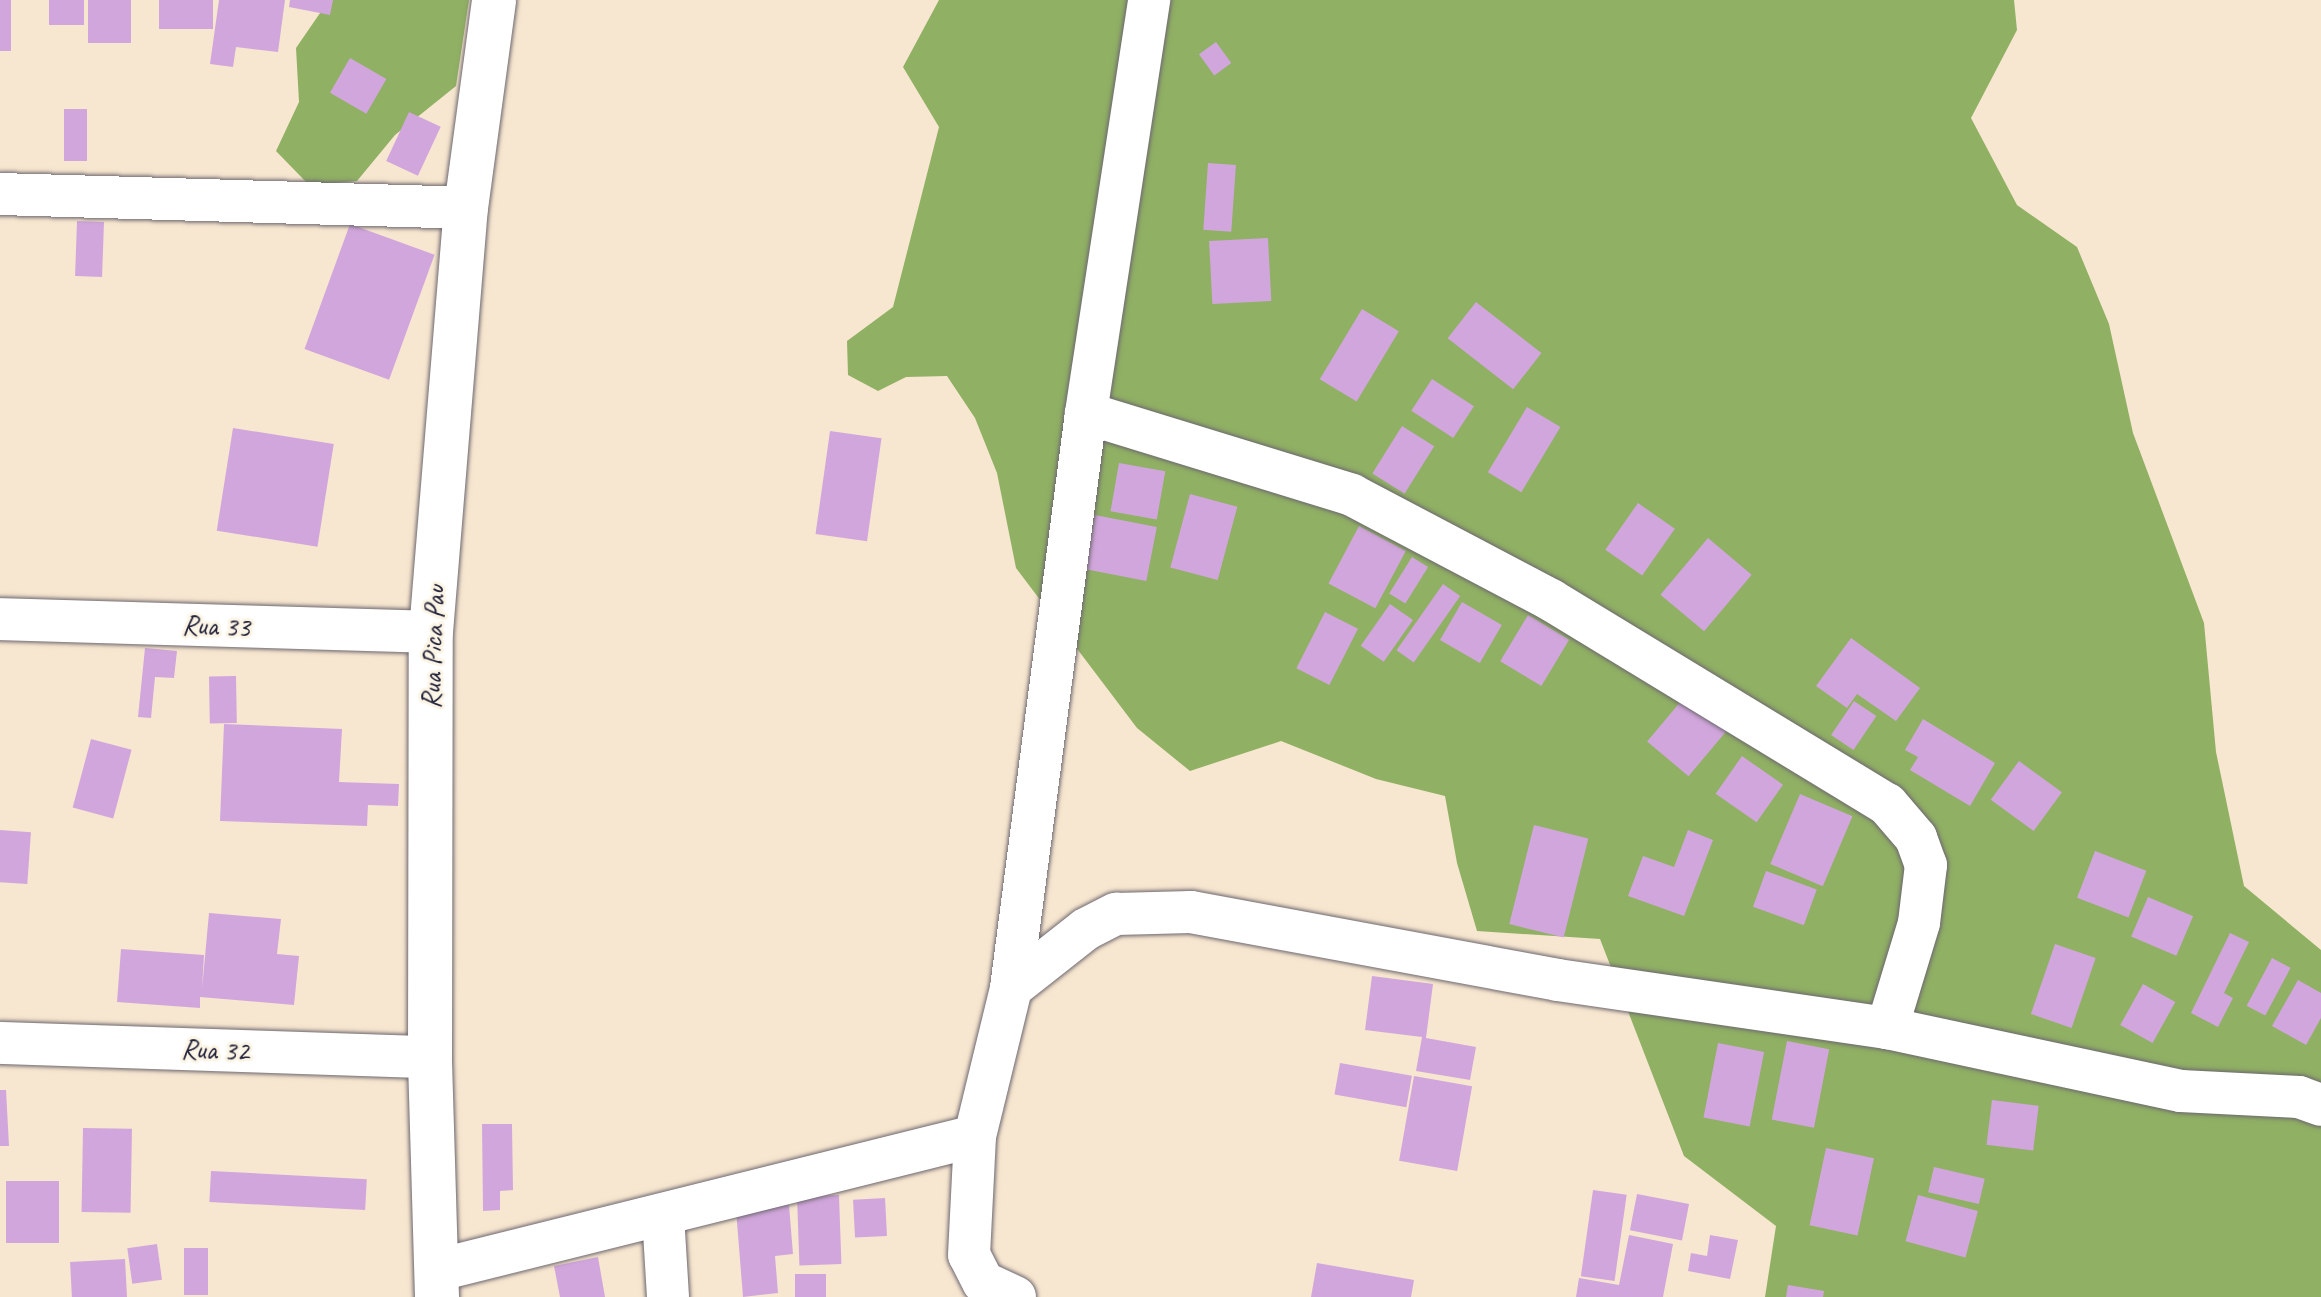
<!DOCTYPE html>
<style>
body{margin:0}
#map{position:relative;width:2321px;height:1297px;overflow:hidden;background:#f8e7d0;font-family:Caveat,sans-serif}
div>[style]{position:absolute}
.forest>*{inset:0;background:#90b064}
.building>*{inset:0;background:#d1a6dc;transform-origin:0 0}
.roads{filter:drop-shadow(0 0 2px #6d676f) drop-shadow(0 0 2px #6d676f)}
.minor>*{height:42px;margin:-21px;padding:0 21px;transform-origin:21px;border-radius:21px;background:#fff}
.tertiary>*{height:44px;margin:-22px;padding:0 22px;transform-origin:22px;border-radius:22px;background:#fff}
span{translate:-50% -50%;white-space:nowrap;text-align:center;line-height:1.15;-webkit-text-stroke:6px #fcf5e5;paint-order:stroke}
.street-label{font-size:28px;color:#22223b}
</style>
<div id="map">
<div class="forest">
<i style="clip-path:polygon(329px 0,469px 0,456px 86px,395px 135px,357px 181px,309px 185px,276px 151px,299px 102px,296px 48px)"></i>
<i style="clip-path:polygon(939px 0,2014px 0,2017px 30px,1971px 118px,2017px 205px,2077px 247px,2109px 324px,2133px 433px,2204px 623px,2216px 752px,2244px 886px,2321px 950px,2321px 1297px,1765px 1297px,1776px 1226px,1684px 1156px,1600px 939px,1477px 931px,1457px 863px,1445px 796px,1376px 779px,1281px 741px,1190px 771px,1137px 728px,1016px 568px,997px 473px,975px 418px,947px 376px,906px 377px,878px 391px,848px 375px,847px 341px,893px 307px,939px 127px,903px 67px)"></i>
</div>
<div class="building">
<i style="left:0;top:0;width:11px;height:51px"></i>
<i style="left:49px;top:0;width:35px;height:25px"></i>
<i style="left:88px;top:0;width:43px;height:43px"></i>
<i style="left:159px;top:0;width:54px;height:29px"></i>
<i style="clip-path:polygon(219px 0,285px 0,278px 52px,236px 47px,233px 67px,210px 64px)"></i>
<i style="clip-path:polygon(290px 0,333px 0,330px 15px,289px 7px)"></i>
<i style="left:1216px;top:42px;width:26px;height:21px;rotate:54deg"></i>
<i style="left:350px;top:58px;width:42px;height:40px;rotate:30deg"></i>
<i style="left:64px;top:109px;width:23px;height:52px"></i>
<i style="left:409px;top:112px;width:35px;height:54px;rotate:25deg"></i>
<i style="left:1208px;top:163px;width:28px;height:67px;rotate:4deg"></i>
<i style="left:77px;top:221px;width:27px;height:55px;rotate:2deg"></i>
<i style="left:350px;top:224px;width:90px;height:133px;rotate:20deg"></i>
<i style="left:1268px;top:238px;width:63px;height:59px;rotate:87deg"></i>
<i style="left:1476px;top:302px;width:83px;height:46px;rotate:38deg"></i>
<i style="left:1362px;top:309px;width:43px;height:82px;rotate:31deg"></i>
<i style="left:1432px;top:379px;width:50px;height:38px;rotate:33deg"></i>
<i style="left:1527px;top:407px;width:39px;height:76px;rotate:31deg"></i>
<i style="left:1402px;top:426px;width:38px;height:56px;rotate:32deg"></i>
<i style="left:233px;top:428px;width:102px;height:104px;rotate:9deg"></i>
<i style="left:830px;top:431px;width:52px;height:104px;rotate:8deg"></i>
<i style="left:1119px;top:463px;width:47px;height:49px;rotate:10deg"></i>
<i style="left:1190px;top:494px;width:49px;height:76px;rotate:15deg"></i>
<i style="left:1638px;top:503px;width:45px;height:57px;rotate:35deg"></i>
<i style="left:1095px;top:515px;width:63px;height:55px;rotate:11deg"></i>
<i style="left:1359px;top:526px;width:53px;height:65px;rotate:28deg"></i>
<i style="left:1708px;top:538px;width:57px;height:74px;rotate:40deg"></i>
<i style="left:1412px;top:557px;width:19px;height:43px;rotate:32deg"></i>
<i style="left:1443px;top:584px;width:21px;height:81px;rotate:35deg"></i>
<i style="left:1462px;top:602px;width:46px;height:44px;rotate:30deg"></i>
<i style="left:1390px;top:604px;width:28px;height:51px;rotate:35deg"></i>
<i style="left:1325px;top:612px;width:37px;height:63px;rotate:27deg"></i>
<i style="left:1528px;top:615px;width:48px;height:54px;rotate:31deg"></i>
<i style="clip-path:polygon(1851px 638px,1920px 688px,1896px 721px,1857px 694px,1847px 708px,1816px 686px)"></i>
<i style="clip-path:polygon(145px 648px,177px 651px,174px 678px,155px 677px,151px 718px,138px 717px)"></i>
<i style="left:236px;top:676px;width:47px;height:27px;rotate:89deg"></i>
<i style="left:1687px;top:694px;width:54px;height:62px;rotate:40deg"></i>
<i style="left:1854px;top:701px;width:27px;height:41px;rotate:34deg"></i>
<i style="clip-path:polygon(1923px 719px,1995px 763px,1970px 806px,1910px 770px,1918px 757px,1905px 750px)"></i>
<i style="clip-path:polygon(224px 724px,342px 729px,339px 782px,399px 784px,398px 806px,368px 805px,367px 826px,220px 821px)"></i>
<i style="left:91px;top:739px;width:42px;height:71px;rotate:15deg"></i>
<i style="left:1742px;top:756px;width:50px;height:46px;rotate:35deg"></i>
<i style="left:2019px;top:761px;width:53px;height:48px;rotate:36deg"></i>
<i style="left:1800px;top:794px;width:57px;height:76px;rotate:23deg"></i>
<i style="left:1534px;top:825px;width:56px;height:102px;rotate:14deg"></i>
<i style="left:0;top:830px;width:31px;height:52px;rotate:4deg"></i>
<i style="clip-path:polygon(1688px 830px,1713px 840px,1684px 916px,1628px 896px,1643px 856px,1674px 867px)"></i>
<i style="left:2095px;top:851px;width:55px;height:50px;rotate:21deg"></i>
<i style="left:1766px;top:871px;width:54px;height:38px;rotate:20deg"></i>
<i style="left:2148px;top:897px;width:49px;height:43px;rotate:23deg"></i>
<i style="clip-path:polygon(209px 913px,281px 919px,277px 954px,299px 956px,294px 1005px,200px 997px,200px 1008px,117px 1002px,121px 949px,204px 955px,202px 989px)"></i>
<i style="clip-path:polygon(2230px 933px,2249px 942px,2224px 993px,2233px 998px,2218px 1027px,2191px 1013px)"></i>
<i style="left:2055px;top:944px;width:43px;height:74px;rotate:19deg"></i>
<i style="left:2272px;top:958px;width:21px;height:54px;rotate:28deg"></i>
<i style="clip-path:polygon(1372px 976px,1433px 984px,1426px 1038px,1476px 1047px,1470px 1080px,1416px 1071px,1422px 1037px,1365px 1030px)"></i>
<i style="clip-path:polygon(2298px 980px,2321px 993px,2321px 1018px,2306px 1045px,2272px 1026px)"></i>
<i style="left:2143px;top:984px;width:37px;height:47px;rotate:29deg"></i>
<i style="left:1787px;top:1041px;width:43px;height:80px;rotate:11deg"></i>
<i style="left:1718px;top:1043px;width:47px;height:76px;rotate:11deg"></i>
<i style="left:1340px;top:1063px;width:73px;height:32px;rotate:10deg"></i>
<i style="left:1414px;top:1076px;width:59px;height:86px;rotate:10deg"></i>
<i style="clip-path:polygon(0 1090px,6px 1090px,9px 1146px,0 1146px)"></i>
<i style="left:1992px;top:1100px;width:47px;height:45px;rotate:7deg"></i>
<i style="clip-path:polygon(482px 1124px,512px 1124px,513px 1190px,500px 1191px,500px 1210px,483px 1211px)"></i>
<i style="left:83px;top:1128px;width:49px;height:84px;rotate:1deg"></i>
<i style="left:1826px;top:1148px;width:49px;height:79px;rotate:12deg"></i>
<i style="left:1934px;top:1167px;width:52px;height:26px;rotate:13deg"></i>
<i style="left:211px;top:1171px;width:156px;height:31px;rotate:3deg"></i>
<i style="left:6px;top:1181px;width:53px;height:62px"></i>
<i style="left:1593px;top:1190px;width:34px;height:87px;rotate:8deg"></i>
<i style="left:1637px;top:1194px;width:53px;height:37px;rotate:11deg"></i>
<i style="left:839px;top:1195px;width:69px;height:42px;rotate:88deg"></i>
<i style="left:1918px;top:1195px;width:62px;height:48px;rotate:15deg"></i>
<i style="left:885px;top:1198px;width:38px;height:32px;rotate:87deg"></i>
<i style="clip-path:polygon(789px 1205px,793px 1254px,775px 1256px,778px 1293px,743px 1297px,736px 1210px)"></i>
<i style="clip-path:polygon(1629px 1235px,1673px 1244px,1663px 1297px,1576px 1297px,1579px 1278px,1619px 1285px)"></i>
<i style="clip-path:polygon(1710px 1235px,1738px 1240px,1730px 1279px,1688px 1271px,1691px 1253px,1707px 1256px)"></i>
<i style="left:157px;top:1244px;width:36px;height:30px;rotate:82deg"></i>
<i style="left:184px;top:1248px;width:24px;height:47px"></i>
<i style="clip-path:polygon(598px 1257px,605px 1297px,560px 1297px,554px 1266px)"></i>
<i style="left:125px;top:1259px;width:38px;height:55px;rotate:87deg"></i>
<i style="clip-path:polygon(1317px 1263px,1414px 1280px,1411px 1297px,1311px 1297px)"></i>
<i style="left:795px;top:1274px;width:31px;height:23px"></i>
<i style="clip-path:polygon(1788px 1285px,1824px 1291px,1823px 1297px,1786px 1297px)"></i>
</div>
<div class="roads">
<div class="minor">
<i style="left:0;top:194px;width:466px;rotate:1.7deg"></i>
<i style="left:1086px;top:413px;width:278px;rotate:17.1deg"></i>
<i style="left:1352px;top:495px;width:225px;rotate:27.8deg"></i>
<i style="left:1551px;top:600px;width:393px;rotate:31.3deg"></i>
<i style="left:1887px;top:804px;width:45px;rotate:49.5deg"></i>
<i style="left:1916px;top:838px;width:29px;rotate:70deg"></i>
<i style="left:1926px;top:865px;width:58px;rotate:96.9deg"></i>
<i style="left:1919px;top:923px;width:110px;rotate:106.9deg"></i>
<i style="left:0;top:619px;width:431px;rotate:1.7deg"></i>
<i style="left:1011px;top:988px;width:95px;rotate:-38.2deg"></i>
<i style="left:1086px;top:929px;width:34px;rotate:-27deg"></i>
<i style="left:1116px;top:914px;width:75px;rotate:-1.5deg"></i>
<i style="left:1191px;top:912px;width:373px;rotate:10.5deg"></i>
<i style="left:1558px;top:980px;width:332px;rotate:8.3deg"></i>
<i style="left:1887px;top:1028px;width:301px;rotate:12.1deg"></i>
<i style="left:2181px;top:1091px;width:118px;rotate:2.9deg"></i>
<i style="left:2299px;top:1097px;width:23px;rotate:20deg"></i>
<i style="left:0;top:1043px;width:430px;rotate:1.9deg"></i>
<i style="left:663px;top:1215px;width:82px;rotate:86.5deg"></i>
<i style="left:438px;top:1270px;width:553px;rotate:-14.01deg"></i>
<i style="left:1015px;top:1297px;width:35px;rotate:-155deg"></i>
<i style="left:983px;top:1282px;width:30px;rotate:-117deg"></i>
<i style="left:969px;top:1255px;width:119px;rotate:-87.1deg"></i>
<i style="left:975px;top:1136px;width:152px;rotate:-76.3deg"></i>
<i style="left:1011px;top:988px;width:580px;rotate:-82.57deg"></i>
<i style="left:1086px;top:413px;width:418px;rotate:-81.3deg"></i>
</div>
<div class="tertiary">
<i style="left:437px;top:1297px;width:240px;rotate:-91.7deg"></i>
<i style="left:430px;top:1057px;width:425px;rotate:-89.9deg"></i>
<i style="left:431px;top:632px;width:425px;rotate:-85.3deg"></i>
<i style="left:466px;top:208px;width:210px;rotate:-82.3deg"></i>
</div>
</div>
<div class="street-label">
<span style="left:216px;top:626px;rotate:2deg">Rua 33</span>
<span style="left:433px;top:647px;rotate:-88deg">Rua Pica Pau</span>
<span style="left:215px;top:1050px;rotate:2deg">Rua 32</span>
</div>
</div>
